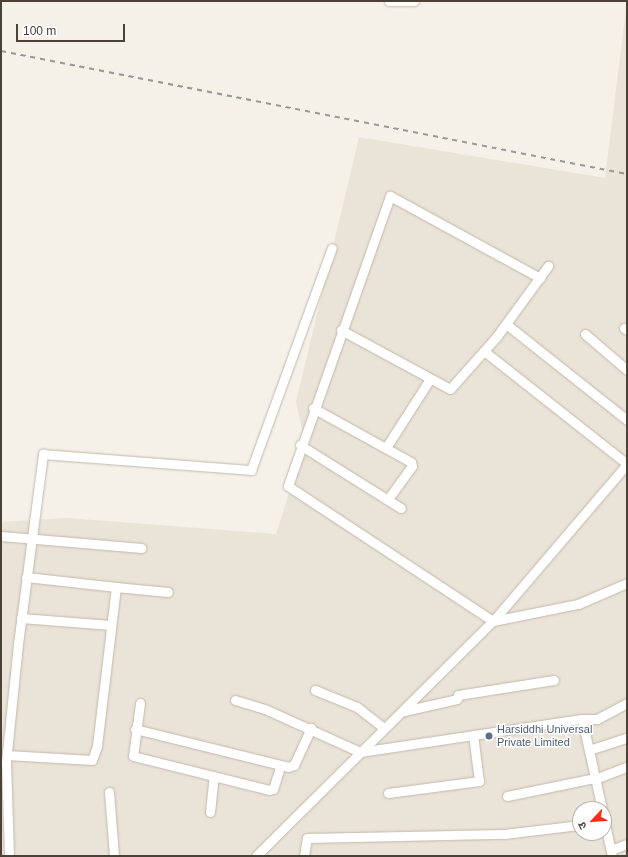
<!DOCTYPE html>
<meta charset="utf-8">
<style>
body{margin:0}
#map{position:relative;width:628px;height:857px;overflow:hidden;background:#f5f1e9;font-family:Helvetica,"Noto Sans Devanagari",sans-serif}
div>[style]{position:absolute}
.residential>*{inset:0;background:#eae3d7}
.roads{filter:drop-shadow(0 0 1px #c2b8ab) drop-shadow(0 0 1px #c2b8ab)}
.street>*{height:9px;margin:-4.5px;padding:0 4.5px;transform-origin:4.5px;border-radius:4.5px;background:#fff}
.rail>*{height:2px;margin-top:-1px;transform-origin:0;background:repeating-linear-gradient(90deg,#989898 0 5px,transparent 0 10px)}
.dots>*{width:11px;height:11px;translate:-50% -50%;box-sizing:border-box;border:2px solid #fff;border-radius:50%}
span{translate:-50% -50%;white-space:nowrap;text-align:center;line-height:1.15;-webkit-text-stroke:3px #fff;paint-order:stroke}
.service-label{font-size:11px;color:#4e5e75}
.left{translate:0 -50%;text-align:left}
.frame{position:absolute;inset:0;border:2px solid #4a4137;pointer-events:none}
.north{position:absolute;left:572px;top:801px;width:40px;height:40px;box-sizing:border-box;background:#fff;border:1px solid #b7b3af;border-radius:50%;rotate:244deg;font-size:11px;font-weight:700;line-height:16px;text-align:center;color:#4a4137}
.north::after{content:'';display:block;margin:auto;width:14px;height:18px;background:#ff2f16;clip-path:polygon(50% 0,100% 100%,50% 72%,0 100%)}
.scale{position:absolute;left:16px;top:24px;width:109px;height:18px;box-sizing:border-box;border:2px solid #4a4137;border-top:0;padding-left:5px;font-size:12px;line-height:14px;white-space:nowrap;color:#4a4137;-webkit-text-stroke:3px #fff;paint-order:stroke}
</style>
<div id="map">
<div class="residential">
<i style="clip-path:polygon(evenodd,627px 1px,627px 856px,1px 856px,1px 522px,68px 518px,276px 534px,305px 443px,296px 402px,359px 137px,605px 178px,627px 1px,580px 809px,604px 809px,604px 833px,580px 833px,580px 809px)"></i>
</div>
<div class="roads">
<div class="street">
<i style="left:389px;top:1px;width:25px"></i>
<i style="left:540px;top:278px;width:171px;rotate:-151.3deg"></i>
<i style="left:390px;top:196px;width:307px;rotate:109.4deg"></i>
<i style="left:288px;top:486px;width:245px;rotate:33.4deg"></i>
<i style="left:493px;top:621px;width:87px;rotate:-11.3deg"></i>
<i style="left:578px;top:604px;width:53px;rotate:-23.2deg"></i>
<i style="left:506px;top:324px;width:154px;rotate:38.4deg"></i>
<i style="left:624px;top:328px;width:4px;rotate:34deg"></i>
<i style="left:341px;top:330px;width:124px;rotate:28.4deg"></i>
<i style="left:450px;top:389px;width:71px;rotate:-48.4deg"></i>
<i style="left:497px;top:336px;width:87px;rotate:-53.9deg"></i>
<i style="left:585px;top:334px;width:55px;rotate:40.6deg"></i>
<i style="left:484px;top:351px;width:182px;rotate:38.3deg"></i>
<i style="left:313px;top:408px;width:112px;rotate:28.9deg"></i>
<i style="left:411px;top:462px;width:4px;rotate:76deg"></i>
<i style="left:412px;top:466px;width:41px;rotate:126deg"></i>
<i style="left:300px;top:445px;width:119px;rotate:32deg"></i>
<i style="left:387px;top:446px;width:80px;rotate:-57.3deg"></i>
<i style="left:1px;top:536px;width:141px;rotate:4.9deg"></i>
<i style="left:26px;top:577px;width:91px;rotate:6.3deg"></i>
<i style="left:21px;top:618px;width:90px;rotate:4.4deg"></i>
<i style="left:315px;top:690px;width:45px;rotate:22deg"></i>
<i style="left:357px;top:707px;width:34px;rotate:38deg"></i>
<i style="left:235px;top:700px;width:31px;rotate:17deg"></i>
<i style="left:265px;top:709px;width:104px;rotate:24.4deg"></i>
<i style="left:360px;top:752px;width:224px;rotate:-8.5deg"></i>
<i style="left:582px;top:719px;width:92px;rotate:77.5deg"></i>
<i style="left:140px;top:703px;width:53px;rotate:97.5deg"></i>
<i style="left:133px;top:756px;width:140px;rotate:14deg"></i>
<i style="left:269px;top:790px;width:4px;rotate:-14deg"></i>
<i style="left:273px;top:789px;width:25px;rotate:-72deg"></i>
<i style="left:404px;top:711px;width:54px;rotate:-12.8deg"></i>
<i style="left:457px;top:699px;width:4px;rotate:-76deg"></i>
<i style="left:458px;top:695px;width:97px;rotate:-8.9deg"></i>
<i style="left:582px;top:719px;width:15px"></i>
<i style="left:597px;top:719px;width:34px;rotate:-28deg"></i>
<i style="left:135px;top:729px;width:158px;rotate:13.9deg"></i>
<i style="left:288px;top:767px;width:6px;rotate:-18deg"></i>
<i style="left:294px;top:765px;width:41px;rotate:-65.3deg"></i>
<i style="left:589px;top:750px;width:40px;rotate:-18deg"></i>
<i style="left:7px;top:755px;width:85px;rotate:3.4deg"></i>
<i style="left:92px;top:760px;width:15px;rotate:-70deg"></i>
<i style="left:97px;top:746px;width:160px;rotate:-83.2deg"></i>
<i style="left:116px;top:587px;width:52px;rotate:5.5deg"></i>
<i style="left:595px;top:779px;width:34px;rotate:-21deg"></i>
<i style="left:109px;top:792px;width:64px;rotate:85.5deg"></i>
<i style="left:388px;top:793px;width:92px;rotate:-7.5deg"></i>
<i style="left:479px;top:781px;width:46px;rotate:-97.4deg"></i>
<i style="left:507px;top:796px;width:90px;rotate:-11.6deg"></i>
<i style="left:210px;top:812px;width:36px;rotate:-84deg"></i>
<i style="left:604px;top:819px;width:38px;rotate:78deg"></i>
<i style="left:611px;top:850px;width:17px;rotate:-21deg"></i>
<i style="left:9px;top:856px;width:94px;rotate:-91.8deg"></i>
<i style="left:6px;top:762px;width:119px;rotate:-84.2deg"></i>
<i style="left:18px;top:644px;width:192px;rotate:-82.5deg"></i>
<i style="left:43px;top:454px;width:209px;rotate:4.4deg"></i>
<i style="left:251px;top:470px;width:236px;rotate:-70deg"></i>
<i style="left:256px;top:856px;width:334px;rotate:-44.8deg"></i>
<i style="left:493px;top:621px;width:206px;rotate:-49.5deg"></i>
<i style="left:304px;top:856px;width:18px;rotate:-81deg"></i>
<i style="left:307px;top:838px;width:197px;rotate:-1.2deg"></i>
<i style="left:504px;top:834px;width:77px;rotate:-6.8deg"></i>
</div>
</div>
<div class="rail">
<i style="left:1px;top:51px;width:638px;rotate:11.12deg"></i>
</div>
<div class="dots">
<i style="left:489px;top:736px;background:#5c6f8a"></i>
</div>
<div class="service-label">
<span class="left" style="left:497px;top:736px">Harsiddhi Universal<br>Private Limited</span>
</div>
<div class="frame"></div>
<div class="north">उ</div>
<div class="scale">100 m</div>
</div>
